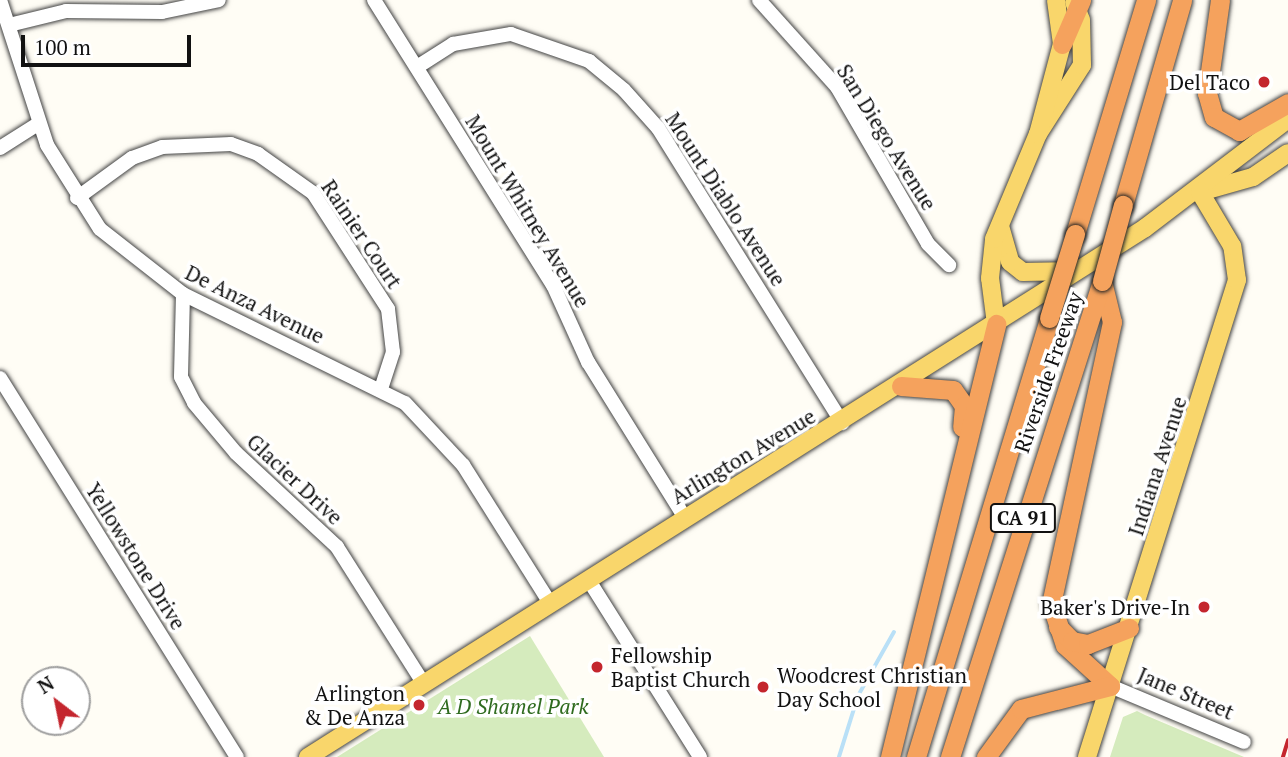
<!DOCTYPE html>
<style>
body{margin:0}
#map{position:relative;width:1288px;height:757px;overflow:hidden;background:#fffdf5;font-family:"PT Serif",serif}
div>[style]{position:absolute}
.green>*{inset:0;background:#d5ebbd}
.stream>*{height:3.5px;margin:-1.75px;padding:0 1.75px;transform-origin:1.75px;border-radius:1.75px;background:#b9e0f7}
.roads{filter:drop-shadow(0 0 2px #444) drop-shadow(0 0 2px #444)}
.minor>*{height:14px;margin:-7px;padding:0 7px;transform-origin:7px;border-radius:7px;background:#fff}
.major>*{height:18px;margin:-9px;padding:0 9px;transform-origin:9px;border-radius:9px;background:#f9d66b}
.highway>*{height:19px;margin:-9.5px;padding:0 9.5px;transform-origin:9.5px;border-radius:9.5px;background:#f5a25d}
.rail>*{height:3.5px;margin:-1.75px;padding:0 1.75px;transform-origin:1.75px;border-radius:1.75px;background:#c4262e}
.bridges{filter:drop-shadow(0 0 2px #222) drop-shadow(0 0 2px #222)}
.highway-bridge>*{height:19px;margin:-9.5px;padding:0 9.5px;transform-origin:9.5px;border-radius:9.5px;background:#f5a25d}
.dots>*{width:19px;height:19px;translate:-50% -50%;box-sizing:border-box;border:4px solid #fff;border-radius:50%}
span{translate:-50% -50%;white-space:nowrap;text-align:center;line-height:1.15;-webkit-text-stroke:7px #fff;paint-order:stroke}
.shield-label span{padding:2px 5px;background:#fff;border:2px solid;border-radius:5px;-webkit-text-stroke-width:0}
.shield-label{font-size:19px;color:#111;font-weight:700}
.poi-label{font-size:21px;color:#111}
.right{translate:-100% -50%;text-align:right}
.left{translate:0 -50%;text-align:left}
.street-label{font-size:21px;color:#111}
.park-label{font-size:21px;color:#2f6b1f;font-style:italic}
.north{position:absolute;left:21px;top:666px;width:70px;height:70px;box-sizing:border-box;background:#fff;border:2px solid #a0a0a0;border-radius:50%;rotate:328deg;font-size:19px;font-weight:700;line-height:28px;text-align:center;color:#111}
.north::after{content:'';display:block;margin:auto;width:24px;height:32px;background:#c4262e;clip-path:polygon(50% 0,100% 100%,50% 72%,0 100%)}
.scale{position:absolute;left:21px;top:35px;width:170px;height:32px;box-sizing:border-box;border:4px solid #111;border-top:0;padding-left:9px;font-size:21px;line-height:24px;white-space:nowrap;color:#111;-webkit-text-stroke:5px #fff;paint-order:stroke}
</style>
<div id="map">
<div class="green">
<i style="clip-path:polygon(530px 636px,604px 757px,337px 757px)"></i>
<i style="clip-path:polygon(1137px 711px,1145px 715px,1244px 757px,1110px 757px,1123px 717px)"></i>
</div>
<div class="stream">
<i style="left:839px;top:757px;width:64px;rotate:-72.7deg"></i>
<i style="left:858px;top:696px;width:73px;rotate:-60.6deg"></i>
</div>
<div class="roads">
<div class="minor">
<i style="left:0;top:0;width:152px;rotate:72deg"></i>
<i style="left:47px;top:145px;width:99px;rotate:57.8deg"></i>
<i style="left:100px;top:229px;width:105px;rotate:38.1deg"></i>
<i style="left:183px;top:294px;width:247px;rotate:26.2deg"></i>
<i style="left:405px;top:403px;width:85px;rotate:46.9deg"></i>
<i style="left:463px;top:465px;width:163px;rotate:57.8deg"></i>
<i style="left:374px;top:0;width:337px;rotate:57.9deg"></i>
<i style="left:553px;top:285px;width:85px;rotate:65.6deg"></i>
<i style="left:588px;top:362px;width:184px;rotate:58.1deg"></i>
<i style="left:759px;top:0;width:117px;rotate:48.1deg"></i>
<i style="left:837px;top:87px;width:181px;rotate:59.9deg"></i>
<i style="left:928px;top:244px;width:30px;rotate:45deg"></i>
<i style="left:9px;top:25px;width:59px;rotate:-13.8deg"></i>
<i style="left:66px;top:11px;width:96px;rotate:0.6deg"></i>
<i style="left:162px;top:12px;width:58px;rotate:-11.9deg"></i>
<i style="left:417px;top:67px;width:43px;rotate:-32.6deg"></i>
<i style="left:453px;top:44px;width:59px;rotate:-9.8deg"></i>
<i style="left:511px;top:34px;width:83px;rotate:19.1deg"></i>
<i style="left:589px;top:61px;width:45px;rotate:39.6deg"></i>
<i style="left:624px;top:90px;width:51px;rotate:48.2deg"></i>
<i style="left:658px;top:128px;width:348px;rotate:58deg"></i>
<i style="left:0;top:148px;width:45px;rotate:-32.3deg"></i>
<i style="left:77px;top:198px;width:68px;rotate:-36deg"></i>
<i style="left:132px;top:158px;width:32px;rotate:-20deg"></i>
<i style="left:162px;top:147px;width:69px;rotate:-2.5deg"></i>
<i style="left:231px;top:144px;width:29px;rotate:20deg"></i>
<i style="left:258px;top:154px;width:67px;rotate:35.3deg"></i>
<i style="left:313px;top:193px;width:138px;rotate:57.1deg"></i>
<i style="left:388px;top:309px;width:43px;rotate:83.4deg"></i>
<i style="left:393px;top:352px;width:38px;rotate:108deg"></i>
<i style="left:183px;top:294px;width:83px;rotate:91.4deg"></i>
<i style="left:181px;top:377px;width:29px;rotate:63deg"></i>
<i style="left:194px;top:403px;width:65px;rotate:50deg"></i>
<i style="left:236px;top:453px;width:138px;rotate:42.9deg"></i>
<i style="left:337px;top:547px;width:162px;rotate:57.6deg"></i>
<i style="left:0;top:378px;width:447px;rotate:58deg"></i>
<i style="left:588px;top:579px;width:210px;rotate:57.8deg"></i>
<i style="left:1110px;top:686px;width:145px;rotate:22.7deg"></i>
</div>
<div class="major">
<i style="left:1038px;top:134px;width:82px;rotate:-57.5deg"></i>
<i style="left:1082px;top:65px;width:45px;rotate:-91.3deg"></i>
<i style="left:1081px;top:20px;width:19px;rotate:-111deg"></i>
<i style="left:1200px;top:192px;width:55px;rotate:-15.8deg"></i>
<i style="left:1253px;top:177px;width:42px;rotate:-34.4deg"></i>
<i style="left:1000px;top:226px;width:37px;rotate:74deg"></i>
<i style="left:1010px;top:262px;width:16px;rotate:38deg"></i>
<i style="left:1023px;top:272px;width:51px;rotate:-1.1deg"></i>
<i style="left:996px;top:324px;width:46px;rotate:-97.4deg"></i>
<i style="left:990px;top:278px;width:39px;rotate:-84deg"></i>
<i style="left:994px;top:239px;width:114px;rotate:-67.3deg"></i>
<i style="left:1038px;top:134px;width:93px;rotate:-75.1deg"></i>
<i style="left:1062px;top:44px;width:44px;rotate:-97.8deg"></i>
<i style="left:308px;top:757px;width:990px;rotate:-32.29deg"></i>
<i style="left:1145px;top:228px;width:180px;rotate:-37.3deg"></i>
<i style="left:1087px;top:757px;width:500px;rotate:-72.54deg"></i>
<i style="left:1237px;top:280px;width:34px;rotate:-98deg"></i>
<i style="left:1232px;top:246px;width:63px;rotate:-120.7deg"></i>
</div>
<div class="highway">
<i style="left:1220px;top:0;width:94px;rotate:98deg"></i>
<i style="left:1207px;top:93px;width:25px;rotate:74deg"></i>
<i style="left:1214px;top:117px;width:29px;rotate:29deg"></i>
<i style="left:1239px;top:131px;width:56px;rotate:-29.7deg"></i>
<i style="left:1062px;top:44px;width:48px;rotate:-66.6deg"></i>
<i style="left:1123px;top:205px;width:213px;rotate:-73.9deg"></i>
<i style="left:1075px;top:234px;width:245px;rotate:-73.1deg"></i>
<i style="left:1102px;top:281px;width:42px;rotate:76.3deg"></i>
<i style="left:1112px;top:322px;width:288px;rotate:102.2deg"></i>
<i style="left:1051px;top:603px;width:44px;rotate:71.6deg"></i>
<i style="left:1065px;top:645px;width:61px;rotate:42.3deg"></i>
<i style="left:901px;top:386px;width:52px;rotate:4.4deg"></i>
<i style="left:953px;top:390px;width:19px;rotate:55deg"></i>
<i style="left:964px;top:406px;width:21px;rotate:95deg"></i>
<i style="left:1058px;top:627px;width:20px;rotate:45deg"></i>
<i style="left:1072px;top:641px;width:16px;rotate:11deg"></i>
<i style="left:1088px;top:644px;width:44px;rotate:-21.3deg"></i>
<i style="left:890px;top:757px;width:446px;rotate:-76.2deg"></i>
<i style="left:916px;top:757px;width:459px;rotate:-73.1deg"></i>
<i style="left:950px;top:757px;width:500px;rotate:-72.3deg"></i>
<i style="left:986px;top:757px;width:59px;rotate:-53.9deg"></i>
<i style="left:1021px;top:709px;width:92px;rotate:-14.5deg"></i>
</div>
</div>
<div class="rail">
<i style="left:1283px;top:757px;width:17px;rotate:-73deg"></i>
</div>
<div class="bridges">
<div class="highway-bridge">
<i style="left:1102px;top:281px;width:79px;rotate:-74.6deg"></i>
<i style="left:1049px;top:318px;width:88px;rotate:-72.8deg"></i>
</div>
</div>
<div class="dots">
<i style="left:1264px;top:82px;background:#c4262e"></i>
<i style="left:1204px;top:607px;background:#c4262e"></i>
<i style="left:597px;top:667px;background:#c4262e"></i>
<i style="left:763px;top:687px;background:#c4262e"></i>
<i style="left:419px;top:705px;background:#c4262e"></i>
</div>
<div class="shield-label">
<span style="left:1023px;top:518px">CA 91</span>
</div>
<div class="poi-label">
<span class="right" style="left:1250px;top:82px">Del Taco</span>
<span class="right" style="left:1190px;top:607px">Baker's Drive-In</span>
<span class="left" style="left:611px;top:667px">Fellowship<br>Baptist Church</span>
<span class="left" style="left:777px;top:687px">Woodcrest Christian<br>Day School</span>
<span class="right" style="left:405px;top:705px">Arlington<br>&amp; De Anza</span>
</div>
<div class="street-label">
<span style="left:887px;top:137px;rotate:58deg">San Diego Avenue</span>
<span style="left:726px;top:199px;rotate:57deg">Mount Diablo Avenue</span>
<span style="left:528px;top:211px;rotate:59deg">Mount Whitney Avenue</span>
<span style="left:362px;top:234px;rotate:56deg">Rainier Court</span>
<span style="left:255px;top:304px;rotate:26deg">De Anza Avenue</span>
<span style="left:1048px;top:372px;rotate:-71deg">Riverside Freeway</span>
<span style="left:743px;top:456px;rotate:-31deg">Arlington Avenue</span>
<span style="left:1157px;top:466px;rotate:-72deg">Indiana Avenue</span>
<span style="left:295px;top:479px;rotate:43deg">Glacier Drive</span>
<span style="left:136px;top:556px;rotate:58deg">Yellowstone Drive</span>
<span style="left:1186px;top:693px;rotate:23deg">Jane Street</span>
</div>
<div class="park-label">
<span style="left:513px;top:706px">A D Shamel Park</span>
</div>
<div class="north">N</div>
<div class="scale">100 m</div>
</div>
